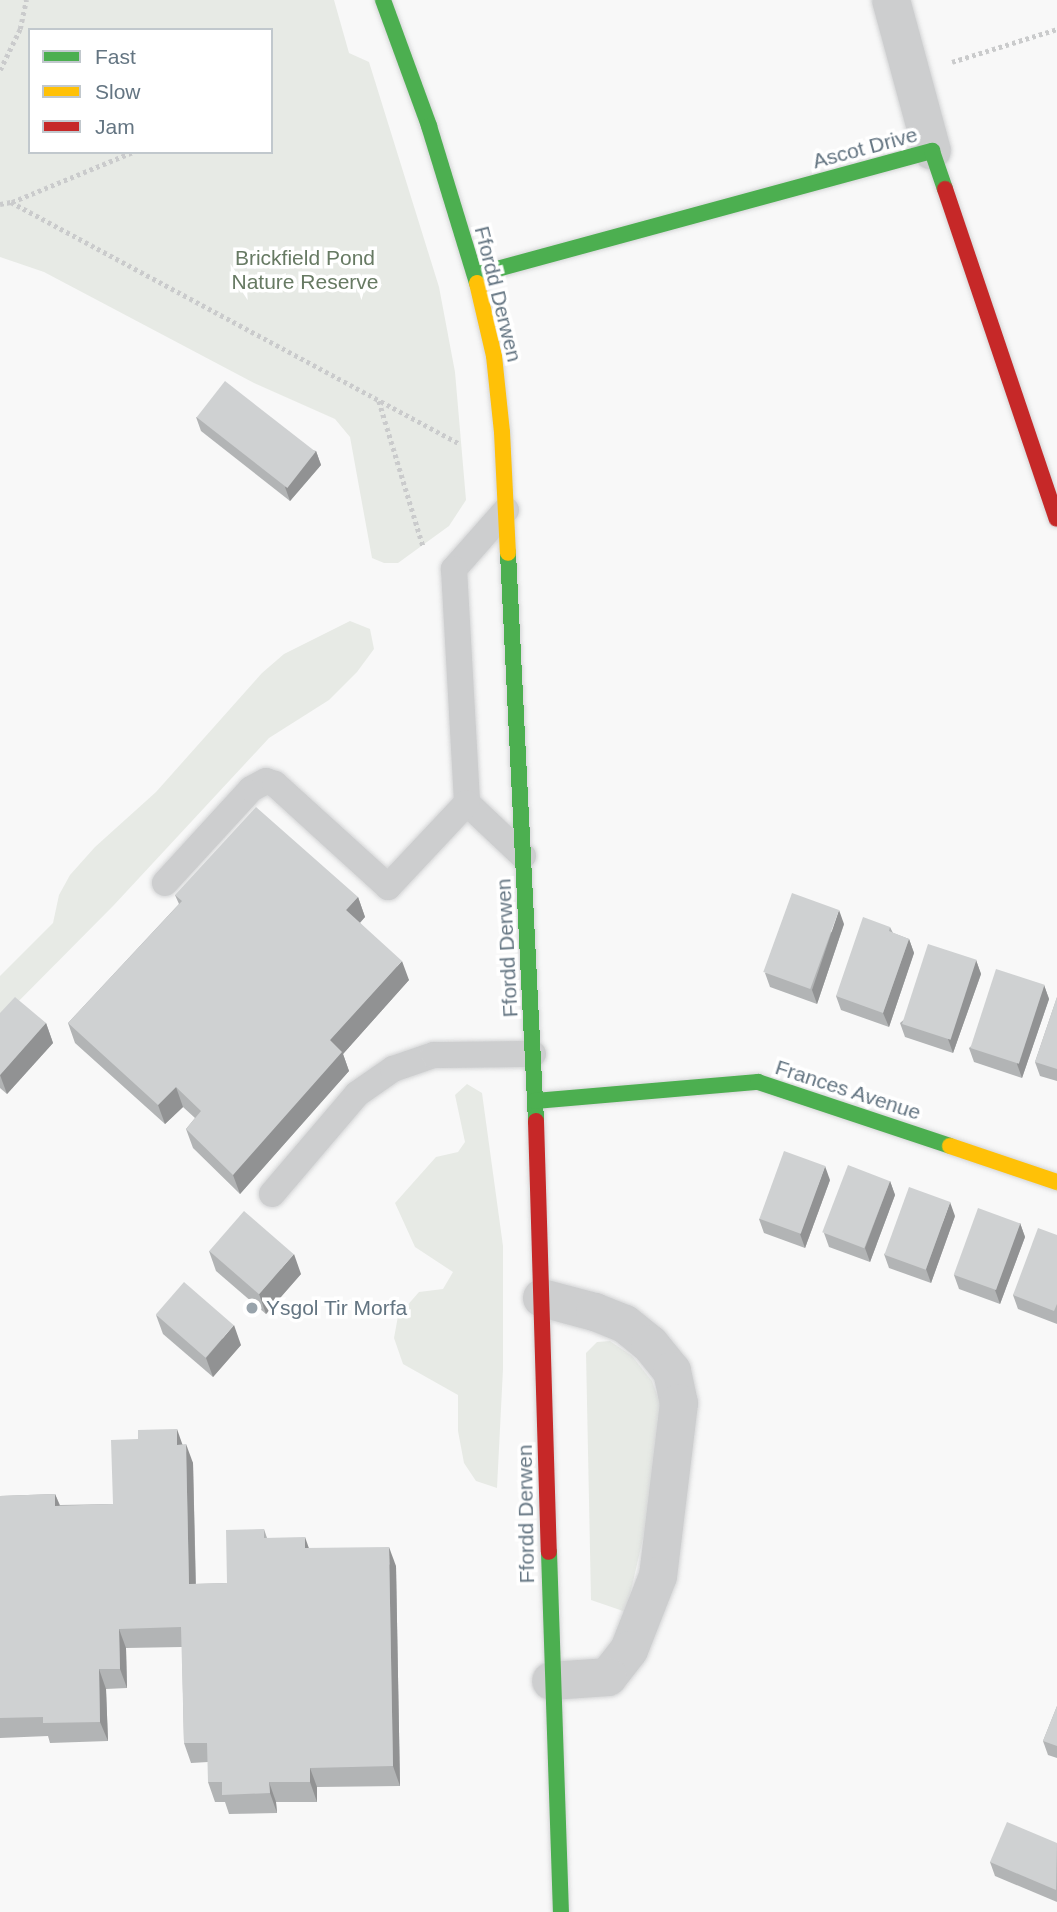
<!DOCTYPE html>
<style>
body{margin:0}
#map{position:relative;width:1057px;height:1912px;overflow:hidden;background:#f8f8f8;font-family:Helvetica,sans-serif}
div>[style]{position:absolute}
.green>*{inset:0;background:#e7eae5}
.path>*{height:4.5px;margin-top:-2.25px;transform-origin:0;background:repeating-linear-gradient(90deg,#cacbcc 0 3.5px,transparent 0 7px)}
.roads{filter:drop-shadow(0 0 2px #d4d5d6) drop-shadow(0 0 2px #d4d5d6)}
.lane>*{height:26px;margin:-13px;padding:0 13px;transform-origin:13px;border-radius:13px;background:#cdcecf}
.street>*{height:38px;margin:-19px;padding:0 19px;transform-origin:19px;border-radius:19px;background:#cdcecf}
.fast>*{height:16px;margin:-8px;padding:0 8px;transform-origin:8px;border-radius:8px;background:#4caf50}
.slow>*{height:16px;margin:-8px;padding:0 8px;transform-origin:8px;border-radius:8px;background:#ffc107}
.jam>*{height:16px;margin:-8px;padding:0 8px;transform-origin:8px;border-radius:8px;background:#c62828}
.wall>*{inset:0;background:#b2b4b5}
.shaded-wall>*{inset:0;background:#919293}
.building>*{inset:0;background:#cfd1d2;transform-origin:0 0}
.dots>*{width:19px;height:19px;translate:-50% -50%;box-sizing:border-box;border:4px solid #fff;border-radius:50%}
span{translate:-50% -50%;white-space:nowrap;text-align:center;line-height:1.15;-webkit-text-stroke:7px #fff;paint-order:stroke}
.street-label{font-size:21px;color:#647582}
.park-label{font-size:21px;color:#677a63}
.poi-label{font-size:21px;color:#647582}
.left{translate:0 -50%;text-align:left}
.legend{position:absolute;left:28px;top:28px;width:245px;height:126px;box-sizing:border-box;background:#fff;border:2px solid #c1c8cd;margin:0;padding:9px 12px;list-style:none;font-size:21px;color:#647582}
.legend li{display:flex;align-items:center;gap:14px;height:35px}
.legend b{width:35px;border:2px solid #c1c8cd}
</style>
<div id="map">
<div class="green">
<i style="clip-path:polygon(evenodd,0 0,334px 0,349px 53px,369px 62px,439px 287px,455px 372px,466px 500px,449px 526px,398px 563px,384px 563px,372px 558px,350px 437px,335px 419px,254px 383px,44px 272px,0 257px,0 0,30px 30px,271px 30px,271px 152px,30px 152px,30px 30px)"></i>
<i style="clip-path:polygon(350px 621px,370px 629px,374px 649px,357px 672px,329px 700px,269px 738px,114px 905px,0 1020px,0 976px,53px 923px,59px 895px,70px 875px,95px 847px,156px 792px,262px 673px,284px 654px)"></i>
<i style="clip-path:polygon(467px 1084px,482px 1093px,503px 1246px,503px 1369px,497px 1488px,476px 1481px,464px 1463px,458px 1431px,458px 1395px,403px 1364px,394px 1338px,398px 1316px,419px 1292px,443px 1289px,453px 1272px,415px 1247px,395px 1203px,436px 1157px,458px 1152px,465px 1142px,455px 1095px)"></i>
<i style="clip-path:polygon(610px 1341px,632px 1356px,652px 1381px,663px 1411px,654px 1491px,626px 1612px,591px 1600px,586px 1353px,597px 1342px)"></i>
</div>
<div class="path">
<i style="left:952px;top:62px;width:110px;rotate:-17.4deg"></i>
<i style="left:0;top:70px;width:46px;rotate:-64deg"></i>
<i style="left:20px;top:29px;width:30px;rotate:-78deg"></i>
<i style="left:12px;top:202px;width:131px;rotate:-22.5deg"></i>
<i style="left:0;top:204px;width:11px;rotate:-10deg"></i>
<i style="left:11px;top:202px;width:510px;rotate:28.32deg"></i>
<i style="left:379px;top:401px;width:152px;rotate:73.1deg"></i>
</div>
<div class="roads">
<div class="lane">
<i style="left:506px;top:510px;width:79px;rotate:131.4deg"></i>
<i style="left:454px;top:569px;width:234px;rotate:86.8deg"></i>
<i style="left:467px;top:803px;width:77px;rotate:43.4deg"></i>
<i style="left:165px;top:883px;width:127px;rotate:-47.5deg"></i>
<i style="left:251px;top:789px;width:17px;rotate:-28deg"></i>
<i style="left:266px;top:781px;width:9px;rotate:18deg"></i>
<i style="left:275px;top:784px;width:153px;rotate:42.3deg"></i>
<i style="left:388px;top:887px;width:115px;rotate:-46.8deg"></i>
<i style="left:272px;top:1194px;width:131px;rotate:-49.6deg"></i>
<i style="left:357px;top:1094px;width:44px;rotate:-34.8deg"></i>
<i style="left:393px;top:1069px;width:43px;rotate:-18.9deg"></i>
<i style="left:434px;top:1055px;width:99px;rotate:-0.6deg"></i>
</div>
<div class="street">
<i style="left:891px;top:0;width:156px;rotate:74.8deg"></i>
<i style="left:542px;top:1298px;width:55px;rotate:14.8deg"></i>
<i style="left:595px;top:1312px;width:32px;rotate:22deg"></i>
<i style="left:625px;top:1324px;width:32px;rotate:39deg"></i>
<i style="left:650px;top:1344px;width:35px;rotate:51deg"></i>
<i style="left:672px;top:1371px;width:33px;rotate:78deg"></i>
<i style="left:679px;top:1403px;width:174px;rotate:96.9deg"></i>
<i style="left:658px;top:1576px;width:79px;rotate:111.4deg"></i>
<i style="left:629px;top:1650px;width:34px;rotate:128deg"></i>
<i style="left:608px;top:1677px;width:57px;rotate:176deg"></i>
</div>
<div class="fast">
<i style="left:383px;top:0;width:134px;rotate:69.9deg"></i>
<i style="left:429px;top:126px;width:164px;rotate:73deg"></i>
<i style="left:475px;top:275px;width:474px;rotate:-15.2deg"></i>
<i style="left:932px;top:151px;width:40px;rotate:71.1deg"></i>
<i style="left:508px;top:553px;width:569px;rotate:87.18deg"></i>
<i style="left:535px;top:1101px;width:224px;rotate:-4.9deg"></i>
<i style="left:758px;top:1082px;width:202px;rotate:18.4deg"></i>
<i style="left:549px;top:1552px;width:360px;rotate:88.1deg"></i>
</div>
<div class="slow">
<i style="left:477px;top:283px;width:75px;rotate:76.9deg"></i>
<i style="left:494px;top:356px;width:76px;rotate:84deg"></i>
<i style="left:502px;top:432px;width:121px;rotate:87.2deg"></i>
<i style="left:950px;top:1146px;width:113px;rotate:18.6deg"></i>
</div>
<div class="jam">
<i style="left:945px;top:189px;width:348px;rotate:71.3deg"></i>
<i style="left:536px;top:1121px;width:431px;rotate:88.3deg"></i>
</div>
</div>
<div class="wall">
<i style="clip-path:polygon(196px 417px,316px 451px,321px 465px,290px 501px,201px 431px)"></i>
<i style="clip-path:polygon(175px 895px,358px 897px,365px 917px,360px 923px,409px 980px,343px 1054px,349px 1071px,240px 1194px,193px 1148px,186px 1129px,195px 1118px,183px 1107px,165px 1124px,75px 1043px,68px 1023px,179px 904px)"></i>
<i style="clip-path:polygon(844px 924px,817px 1004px,770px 987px,765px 973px)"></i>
<i style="clip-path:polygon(890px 927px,893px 933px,909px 939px,914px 953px,889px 1027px,841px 1010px,836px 996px)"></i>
<i style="clip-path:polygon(976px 960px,981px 974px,953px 1053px,905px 1037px,900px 1023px)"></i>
<i style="clip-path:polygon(1044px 985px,1049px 999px,1022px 1078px,974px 1062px,969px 1048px)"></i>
<i style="clip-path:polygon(1057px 997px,1057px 1081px,1040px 1076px,1035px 1062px)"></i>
<i style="clip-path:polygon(0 1013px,46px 1023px,53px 1043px,7px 1094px,0 1088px)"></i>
<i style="clip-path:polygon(830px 1180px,805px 1248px,764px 1233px,759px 1219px)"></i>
<i style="clip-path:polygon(890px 1181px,895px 1195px,870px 1262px,829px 1247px,824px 1233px)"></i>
<i style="clip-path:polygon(955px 1216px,931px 1283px,889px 1268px,884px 1254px)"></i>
<i style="clip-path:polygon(1020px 1223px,1025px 1237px,1000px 1304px,959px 1289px,954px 1275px)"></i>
<i style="clip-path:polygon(1057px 1235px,1057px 1324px,1018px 1309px,1013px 1295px)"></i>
<i style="clip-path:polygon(209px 1251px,301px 1274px,266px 1314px,216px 1271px)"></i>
<i style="clip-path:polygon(156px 1315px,241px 1345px,213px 1377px,163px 1334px)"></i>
<i style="clip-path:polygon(182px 1444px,193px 1463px,196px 1584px,227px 1583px,264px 1529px,267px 1538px,309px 1548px,396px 1566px,400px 1786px,317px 1787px,317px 1802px,276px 1802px,277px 1813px,229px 1814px,225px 1802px,215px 1802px,208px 1782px,208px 1762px,191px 1763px,184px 1743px,182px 1647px,126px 1648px,127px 1688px,106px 1689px,108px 1741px,50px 1743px,48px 1736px,0 1738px,0 1496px,55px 1494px,60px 1505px,113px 1504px)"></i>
<i style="clip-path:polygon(1057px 1706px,1057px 1758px,1048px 1755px,1043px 1741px)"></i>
<i style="clip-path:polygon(1057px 1843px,1057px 1902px,995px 1876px,990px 1862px)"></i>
</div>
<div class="shaded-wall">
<i style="clip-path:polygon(316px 451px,321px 465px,290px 501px,285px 487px)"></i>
<i style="clip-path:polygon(358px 897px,365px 917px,353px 930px,346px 910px)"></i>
<i style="clip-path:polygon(839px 910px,844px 924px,817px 1004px,812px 990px)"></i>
<i style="clip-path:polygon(909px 939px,914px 953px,889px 1027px,883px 1013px)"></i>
<i style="clip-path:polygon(976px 960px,981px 974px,953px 1053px,948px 1039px)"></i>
<i style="clip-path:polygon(402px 961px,409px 980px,343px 1054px,349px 1071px,240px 1194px,233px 1175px,330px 1040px)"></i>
<i style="clip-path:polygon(1044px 985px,1049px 999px,1022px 1078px,1017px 1064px)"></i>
<i style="clip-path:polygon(46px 1023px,53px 1043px,7px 1094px,0 1075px)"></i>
<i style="clip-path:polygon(176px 1087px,183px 1107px,165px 1124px,158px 1105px)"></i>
<i style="clip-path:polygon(825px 1166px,830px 1180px,805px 1248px,800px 1234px)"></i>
<i style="clip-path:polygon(890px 1181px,895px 1195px,870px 1262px,865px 1248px)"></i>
<i style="clip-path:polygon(950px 1202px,955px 1216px,931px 1283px,926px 1269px)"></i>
<i style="clip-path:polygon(1020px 1223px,1025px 1237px,1000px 1304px,995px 1290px)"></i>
<i style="clip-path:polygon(294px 1254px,301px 1274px,266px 1314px,259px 1294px)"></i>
<i style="clip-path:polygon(234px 1325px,241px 1345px,213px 1377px,206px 1358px)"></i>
<i style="clip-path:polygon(177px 1429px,184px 1449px,177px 1445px)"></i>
<i style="clip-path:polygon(186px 1444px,193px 1463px,196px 1603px,189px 1584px)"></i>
<i style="clip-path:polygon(55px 1494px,63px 1514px,55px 1506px)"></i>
<i style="clip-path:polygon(305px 1537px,312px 1557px,305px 1548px)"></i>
<i style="clip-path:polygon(389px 1547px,396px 1566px,400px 1786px,393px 1766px)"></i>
<i style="clip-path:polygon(119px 1629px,126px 1648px,127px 1688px,120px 1669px)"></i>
<i style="clip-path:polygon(99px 1669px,106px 1689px,108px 1741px,100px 1722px)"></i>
<i style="clip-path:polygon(310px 1768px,317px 1787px,317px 1802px,310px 1782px)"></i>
<i style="clip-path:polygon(269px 1782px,276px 1802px,277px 1813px,270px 1793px)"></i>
</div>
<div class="building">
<i style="left:225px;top:381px;width:115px;height:46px;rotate:38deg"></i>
<i style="clip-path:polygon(256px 807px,358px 897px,346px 910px,402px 961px,330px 1040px,342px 1052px,233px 1175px,186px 1129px,201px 1111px,176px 1087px,158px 1105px,68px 1023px,182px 901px,175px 895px)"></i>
<i style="left:792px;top:893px;width:50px;height:84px;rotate:20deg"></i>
<i style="clip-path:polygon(863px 917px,890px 927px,889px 931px,909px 939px,883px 1013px,836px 996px)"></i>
<i style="left:928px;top:944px;width:51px;height:84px;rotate:18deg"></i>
<i style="left:996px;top:969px;width:51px;height:83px;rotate:18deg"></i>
<i style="clip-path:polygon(15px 997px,46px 1023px,0 1075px,0 1013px)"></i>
<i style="clip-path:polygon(1057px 997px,1057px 1069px,1035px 1062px)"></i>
<i style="left:784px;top:1151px;width:44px;height:72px;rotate:20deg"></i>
<i style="left:848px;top:1165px;width:45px;height:72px;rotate:21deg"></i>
<i style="left:909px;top:1187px;width:44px;height:72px;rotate:20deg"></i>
<i style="left:978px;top:1208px;width:45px;height:71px;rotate:20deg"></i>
<i style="left:244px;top:1211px;width:66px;height:53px;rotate:41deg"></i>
<i style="clip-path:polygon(1038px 1228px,1057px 1235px,1057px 1304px,1054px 1311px,1013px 1295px)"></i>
<i style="left:184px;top:1282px;width:66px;height:43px;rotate:41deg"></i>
<i style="clip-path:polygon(177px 1429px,177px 1445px,186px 1444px,189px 1584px,227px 1583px,226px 1530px,264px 1529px,264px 1538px,305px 1537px,305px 1548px,389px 1547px,393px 1766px,310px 1768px,310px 1782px,269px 1782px,270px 1793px,222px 1795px,222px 1782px,208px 1782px,207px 1743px,184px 1743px,181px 1627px,119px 1629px,120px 1669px,99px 1669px,100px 1722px,43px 1723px,43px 1717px,0 1718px,0 1496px,55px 1494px,55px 1506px,113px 1504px,111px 1440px,138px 1439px,138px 1430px)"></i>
<i style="clip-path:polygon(1057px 1706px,1057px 1746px,1043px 1741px)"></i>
<i style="clip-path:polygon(1007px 1822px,1057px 1843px,1056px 1890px,990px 1862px)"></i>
</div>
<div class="dots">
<i style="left:252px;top:1308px;background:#98a3ab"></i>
</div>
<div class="street-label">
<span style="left:865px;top:148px;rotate:-15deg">Ascot Drive</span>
<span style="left:498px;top:294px;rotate:76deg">Ffordd Derwen</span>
<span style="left:507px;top:948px;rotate:-93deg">Ffordd Derwen</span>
<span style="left:848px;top:1090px;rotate:18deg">Frances Avenue</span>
<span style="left:526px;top:1514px;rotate:-91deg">Ffordd Derwen</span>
</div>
<div class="park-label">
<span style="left:305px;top:270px">Brickfield Pond<br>Nature Reserve</span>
</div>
<div class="poi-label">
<span class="left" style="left:266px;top:1308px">Ysgol Tir Morfa</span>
</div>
<ul class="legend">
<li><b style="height:9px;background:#4caf50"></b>Fast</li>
<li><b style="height:9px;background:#ffc107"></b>Slow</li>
<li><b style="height:9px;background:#c62828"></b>Jam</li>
</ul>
</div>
